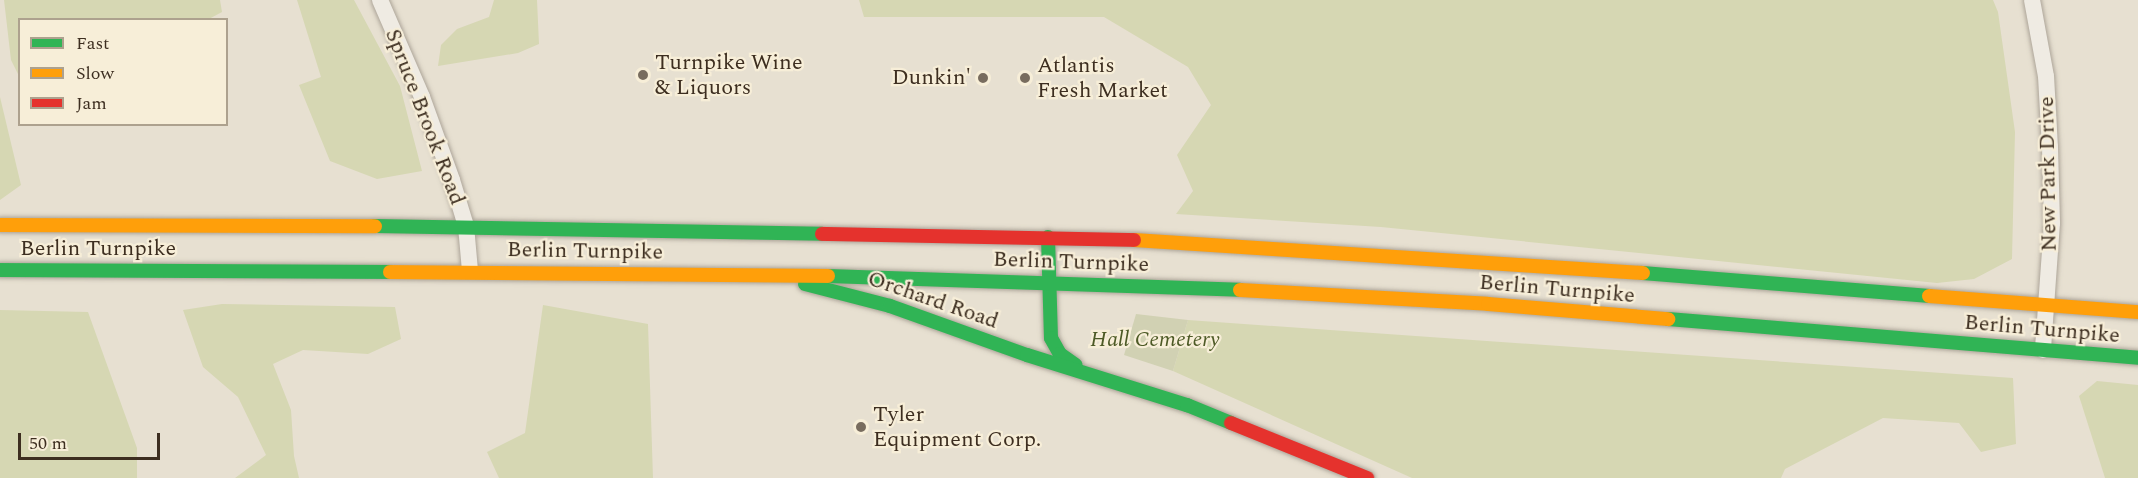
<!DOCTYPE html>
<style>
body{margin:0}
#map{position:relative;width:2138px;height:478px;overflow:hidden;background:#e7e0d1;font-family:Spectral,serif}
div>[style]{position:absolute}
.green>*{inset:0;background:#d6d7b3}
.cemetery>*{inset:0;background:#d1d1b3}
.roads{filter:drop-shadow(0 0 2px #ada599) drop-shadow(0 0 2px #ada599)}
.street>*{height:16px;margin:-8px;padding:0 8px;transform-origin:8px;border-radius:8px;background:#efebe3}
.fast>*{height:14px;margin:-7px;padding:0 7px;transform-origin:7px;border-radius:7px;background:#30b455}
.slow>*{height:14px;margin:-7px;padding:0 7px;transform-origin:7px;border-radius:7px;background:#ff9f0a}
.jam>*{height:14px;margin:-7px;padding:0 7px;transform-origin:7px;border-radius:7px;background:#e5322d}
.dots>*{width:16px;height:16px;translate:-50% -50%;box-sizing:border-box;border:3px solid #f7eed8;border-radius:50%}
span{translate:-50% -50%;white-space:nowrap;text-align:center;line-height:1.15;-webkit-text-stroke:4.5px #f7eed8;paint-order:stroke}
.poi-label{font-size:22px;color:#3d2e20}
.left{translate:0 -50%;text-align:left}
.right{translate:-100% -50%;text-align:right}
.street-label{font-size:22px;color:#3d2e20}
.park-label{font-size:22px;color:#4d5a26;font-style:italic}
.legend{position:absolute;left:18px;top:18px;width:210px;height:108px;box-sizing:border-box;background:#f7eed8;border:2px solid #ada18e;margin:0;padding:8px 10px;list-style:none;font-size:18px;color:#3d2e20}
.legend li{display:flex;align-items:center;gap:12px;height:30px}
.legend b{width:30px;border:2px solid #ada18e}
.scale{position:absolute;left:18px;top:433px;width:142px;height:27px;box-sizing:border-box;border:3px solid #3d2e20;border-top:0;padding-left:8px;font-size:18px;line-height:21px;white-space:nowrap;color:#3d2e20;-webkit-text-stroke:4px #f7eed8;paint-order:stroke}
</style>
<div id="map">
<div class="green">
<i style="clip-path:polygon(4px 0,220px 0,222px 12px,207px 20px,20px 20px,19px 76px,11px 60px)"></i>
<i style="clip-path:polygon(297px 0,354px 0,400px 86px,422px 171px,377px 179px,330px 161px,299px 85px,321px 77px)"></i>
<i style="clip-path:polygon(494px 0,537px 0,539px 44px,518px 53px,438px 66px,441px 45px,457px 29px,489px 17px)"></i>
<i style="clip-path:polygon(859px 0,1993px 0,1998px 12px,2015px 132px,2012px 259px,1974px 279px,1937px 283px,1381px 227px,1176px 214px,1193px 191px,1177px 155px,1211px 105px,1188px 67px,1104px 17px,864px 17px)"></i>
<i style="clip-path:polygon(0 97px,21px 185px,0 200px)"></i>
<i style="clip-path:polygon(222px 304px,395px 307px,401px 339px,368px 354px,303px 350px,273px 364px,291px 410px,294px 456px,299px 478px,235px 478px,266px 455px,238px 397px,203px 367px,183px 310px)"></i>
<i style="clip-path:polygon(543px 305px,648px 324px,653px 478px,499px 478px,487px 452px,525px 433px)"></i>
<i style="clip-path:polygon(0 310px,88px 312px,137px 448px,137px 478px,0 478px)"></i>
<i style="clip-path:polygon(1188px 320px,2013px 378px,2016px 444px,1981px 452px,1959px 423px,1883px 418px,1785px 469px,1781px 478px,1412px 478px,1173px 371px)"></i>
<i style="clip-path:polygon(2097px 381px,2138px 385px,2138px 478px,2105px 478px,2079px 396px)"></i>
</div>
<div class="cemetery">
<i style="clip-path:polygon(1136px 314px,1188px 320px,1173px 371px,1124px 355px)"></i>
</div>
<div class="roads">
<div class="street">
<i style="left:380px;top:0;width:106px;rotate:66.6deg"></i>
<i style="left:422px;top:97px;width:88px;rotate:70.1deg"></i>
<i style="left:452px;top:180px;width:48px;rotate:73.1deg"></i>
<i style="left:466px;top:226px;width:45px;rotate:84.9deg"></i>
<i style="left:2032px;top:0;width:77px;rotate:79.6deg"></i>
<i style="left:2046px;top:76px;width:71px;rotate:86.8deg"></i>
<i style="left:2050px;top:147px;width:76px;rotate:88.5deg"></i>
<i style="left:2052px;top:223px;width:127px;rotate:94.1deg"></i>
</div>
<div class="fast">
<i style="left:375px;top:226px;width:447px;rotate:1deg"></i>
<i style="left:1048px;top:237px;width:101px;rotate:88.3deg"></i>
<i style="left:1051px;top:338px;width:18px;rotate:61deg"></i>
<i style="left:1060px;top:354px;width:19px;rotate:35deg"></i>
<i style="left:0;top:270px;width:390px;rotate:0.3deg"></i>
<i style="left:1643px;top:273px;width:287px;rotate:4.6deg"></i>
<i style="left:828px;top:276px;width:412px;rotate:1.9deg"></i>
<i style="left:805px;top:284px;width:88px;rotate:14.5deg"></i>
<i style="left:890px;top:306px;width:145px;rotate:19.7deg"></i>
<i style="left:1027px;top:355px;width:168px;rotate:17.4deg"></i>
<i style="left:1187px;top:405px;width:48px;rotate:22.2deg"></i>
<i style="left:1668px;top:319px;width:472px;rotate:4.7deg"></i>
</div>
<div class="slow">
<i style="left:0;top:225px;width:375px;rotate:0.2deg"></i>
<i style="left:1134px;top:240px;width:510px;rotate:3.71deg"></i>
<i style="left:390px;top:272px;width:438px;rotate:0.5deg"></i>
<i style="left:1240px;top:290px;width:248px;rotate:3.2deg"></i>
<i style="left:1488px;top:304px;width:181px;rotate:4.8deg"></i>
<i style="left:1929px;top:296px;width:210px;rotate:4.4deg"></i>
</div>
<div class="jam">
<i style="left:822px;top:234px;width:312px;rotate:1.1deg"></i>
<i style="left:1231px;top:423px;width:147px;rotate:22deg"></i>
</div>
</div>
<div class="dots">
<i style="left:643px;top:75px;background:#786c5e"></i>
<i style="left:983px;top:78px;background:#786c5e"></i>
<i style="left:1025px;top:78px;background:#786c5e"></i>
<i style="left:861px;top:427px;background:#786c5e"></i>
</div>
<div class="poi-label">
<span class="left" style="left:655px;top:75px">Turnpike Wine<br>&amp; Liquors</span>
<span class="left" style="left:1037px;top:78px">Atlantis<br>Fresh Market</span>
<span class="right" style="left:971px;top:78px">Dunkin'</span>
<span class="left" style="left:873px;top:427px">Tyler<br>Equipment Corp.</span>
</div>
<div class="street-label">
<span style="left:425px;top:117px;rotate:69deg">Spruce Brook Road</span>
<span style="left:2048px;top:174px;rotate:-91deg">New Park Drive</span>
<span style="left:98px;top:249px">Berlin Turnpike</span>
<span style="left:585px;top:251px;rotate:1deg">Berlin Turnpike</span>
<span style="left:1071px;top:262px;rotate:2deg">Berlin Turnpike</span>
<span style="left:1557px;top:289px;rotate:5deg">Berlin Turnpike</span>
<span style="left:933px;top:300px;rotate:19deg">Orchard Road</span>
<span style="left:2042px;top:329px;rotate:5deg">Berlin Turnpike</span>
</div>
<div class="park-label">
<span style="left:1155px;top:340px">Hall Cemetery</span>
</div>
<ul class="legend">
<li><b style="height:8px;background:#30b455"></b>Fast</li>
<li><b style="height:8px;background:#ff9f0a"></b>Slow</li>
<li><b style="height:8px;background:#e5322d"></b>Jam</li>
</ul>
<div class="scale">50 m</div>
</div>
